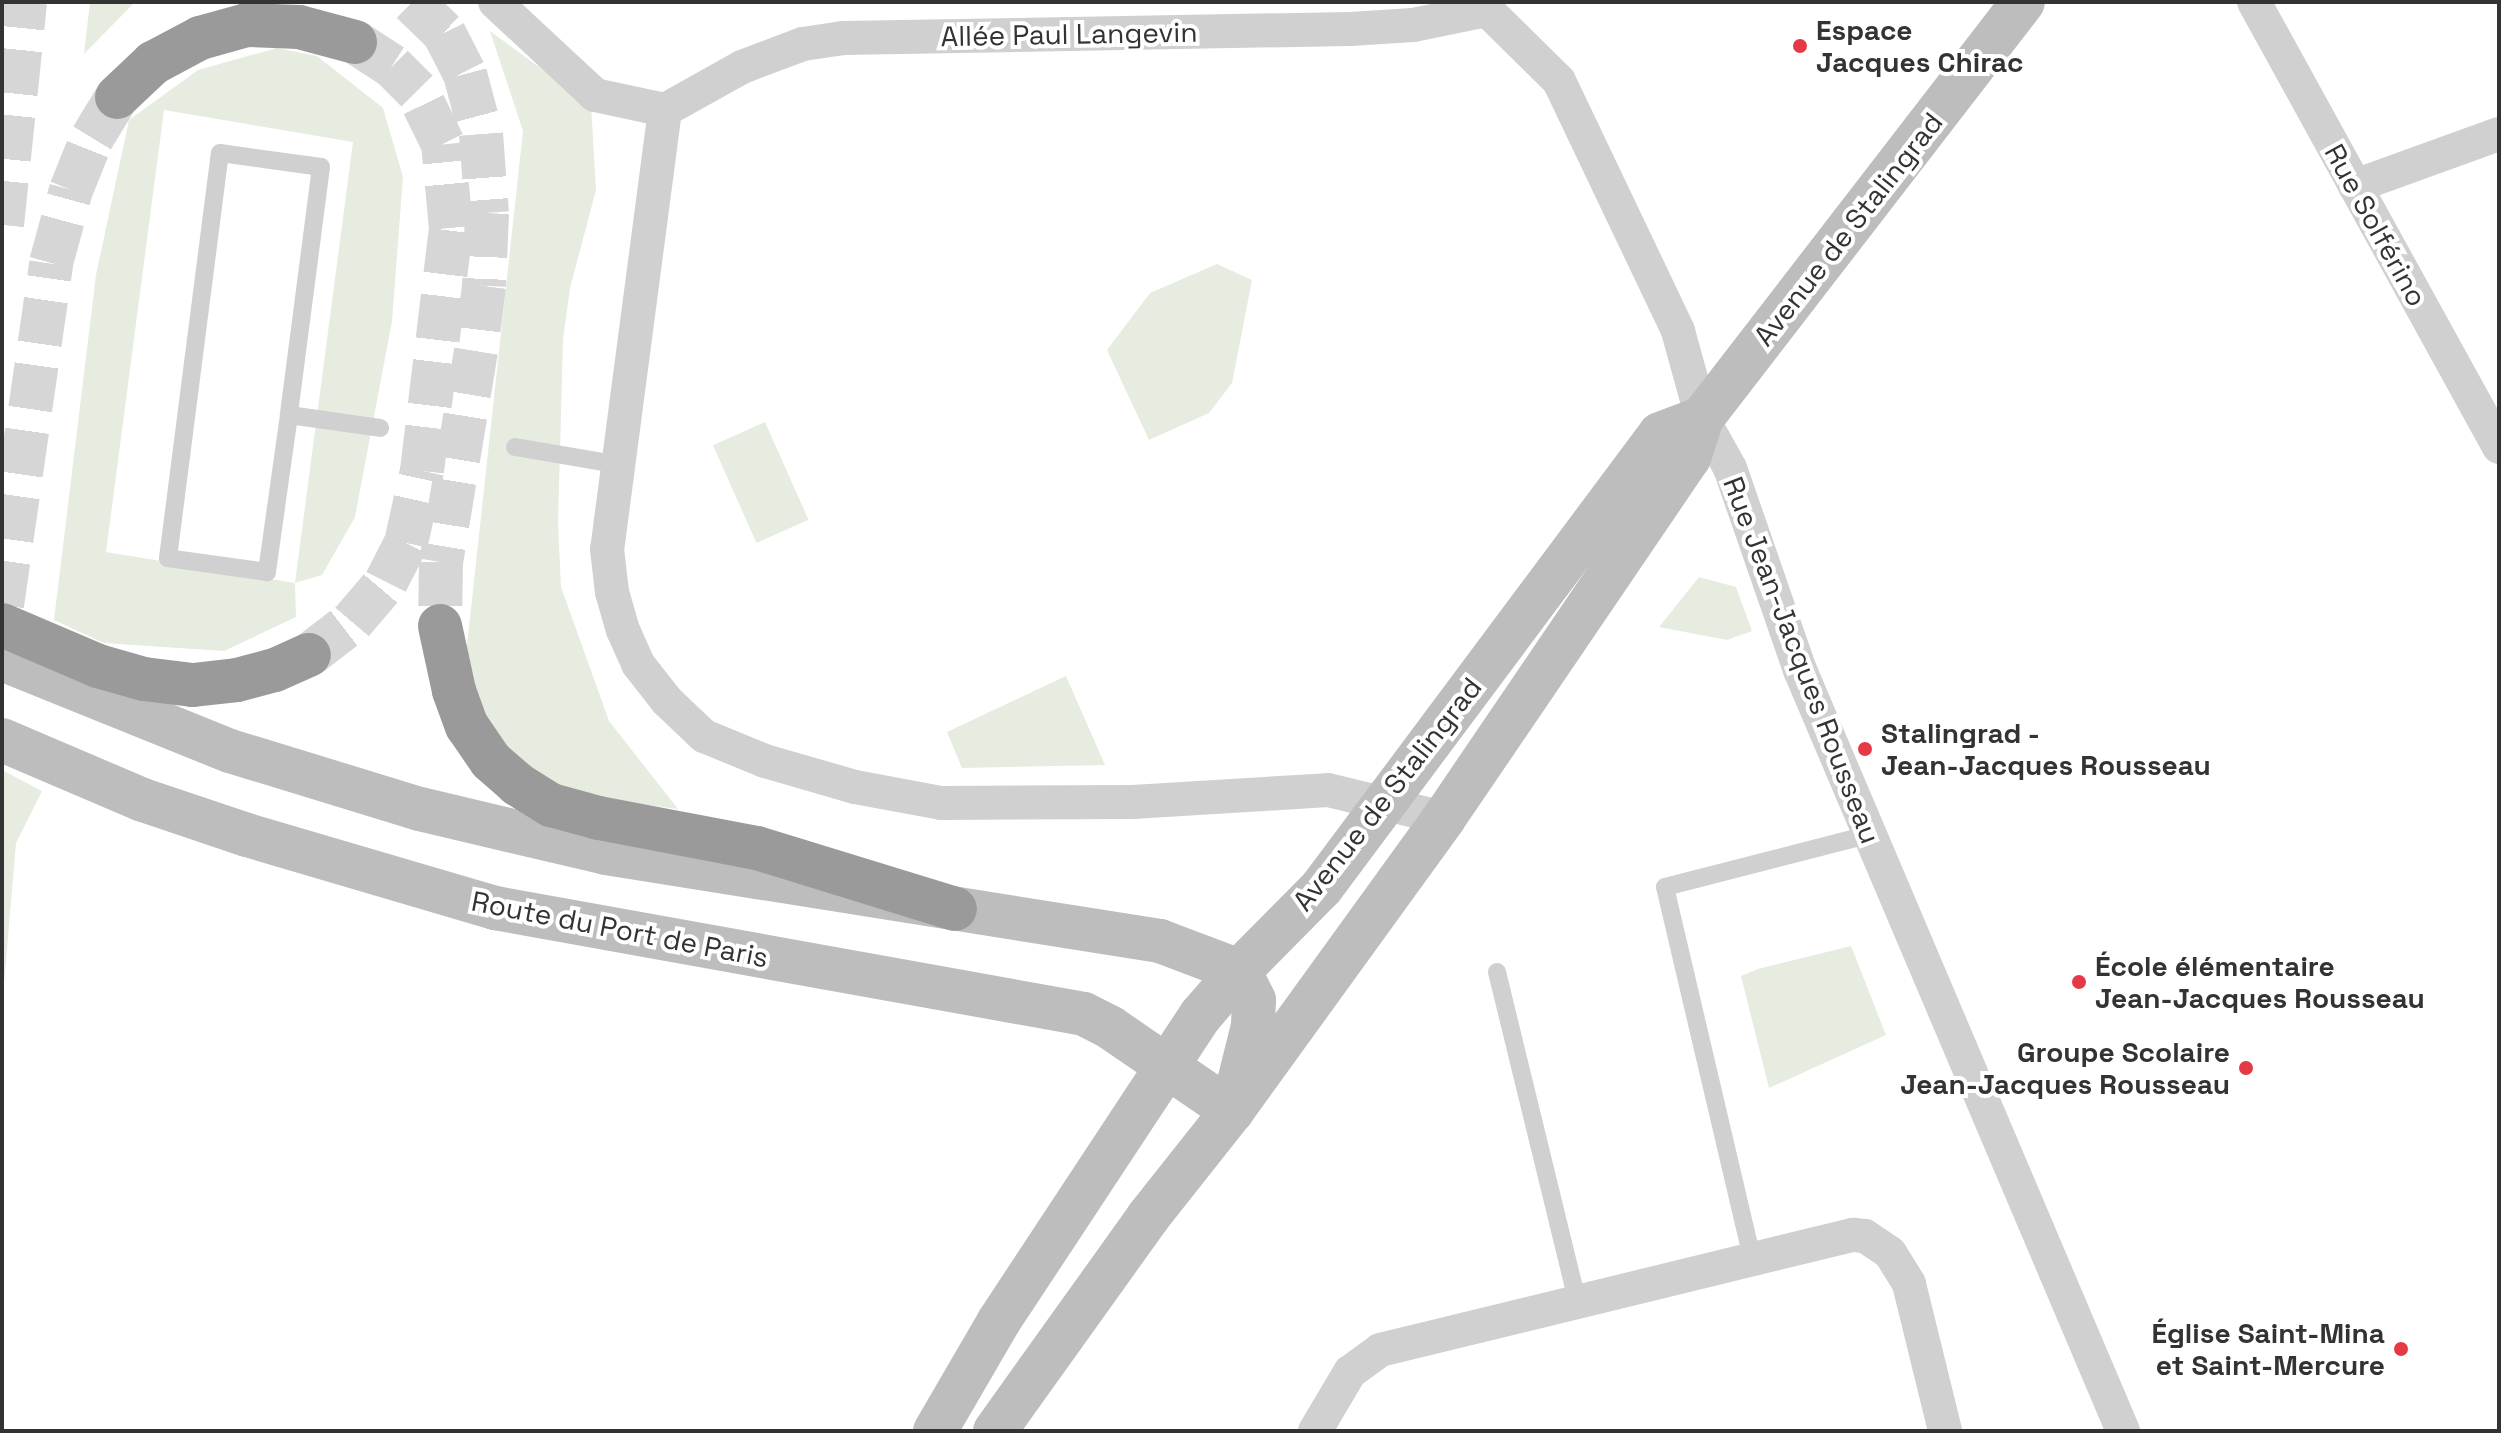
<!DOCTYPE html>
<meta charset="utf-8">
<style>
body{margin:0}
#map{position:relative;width:2501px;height:1433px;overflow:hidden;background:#fff;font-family:"Space Grotesk",sans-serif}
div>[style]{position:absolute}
.green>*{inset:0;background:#e6ecdf;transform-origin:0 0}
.highway-tunnel>*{height:44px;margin-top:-22px;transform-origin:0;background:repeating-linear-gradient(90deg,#d6d6d6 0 44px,transparent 0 66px)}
.lane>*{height:18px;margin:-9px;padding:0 9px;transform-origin:9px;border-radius:9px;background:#d0d0d0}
.street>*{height:34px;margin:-17px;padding:0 17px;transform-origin:17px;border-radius:17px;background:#d0d0d0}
.secondary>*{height:44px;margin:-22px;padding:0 22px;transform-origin:22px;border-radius:22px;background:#bdbdbd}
.highway>*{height:44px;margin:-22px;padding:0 22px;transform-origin:22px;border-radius:22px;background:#9a9a9a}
.dots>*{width:22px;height:22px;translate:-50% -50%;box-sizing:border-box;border:4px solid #fff;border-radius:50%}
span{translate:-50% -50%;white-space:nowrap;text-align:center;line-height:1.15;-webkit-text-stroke:8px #fff;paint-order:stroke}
.poi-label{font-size:28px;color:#333;font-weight:700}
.left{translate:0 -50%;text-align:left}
.right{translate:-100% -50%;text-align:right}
.street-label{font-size:28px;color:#333}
.frame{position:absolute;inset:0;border:4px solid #333;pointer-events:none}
</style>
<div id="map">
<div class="green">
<i style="clip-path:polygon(90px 2px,135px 2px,84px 54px)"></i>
<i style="clip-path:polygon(490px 31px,591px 105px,596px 190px,570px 288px,563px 339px,558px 523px,561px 587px,609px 721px,678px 809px,580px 796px,540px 781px,492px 730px,464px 673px,523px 131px)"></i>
<i style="clip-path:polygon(evenodd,277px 48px,317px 56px,383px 108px,403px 177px,392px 321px,355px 517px,322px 575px,295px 583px,296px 617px,224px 651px,104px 643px,54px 620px,96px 275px,129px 120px,198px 70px,277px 48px,164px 110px,353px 142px,295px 583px,106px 552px,164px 110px)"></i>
<i style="clip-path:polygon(1217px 264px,1252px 280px,1232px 383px,1209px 413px,1149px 440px,1107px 350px,1150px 293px)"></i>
<i style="left:765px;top:422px;width:107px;height:57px;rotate:66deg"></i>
<i style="clip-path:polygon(1699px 577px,1736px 587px,1752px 631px,1727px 640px,1659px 627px)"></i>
<i style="clip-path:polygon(1066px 676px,1105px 765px,962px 768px,947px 732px)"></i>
<i style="clip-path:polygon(2px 770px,42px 791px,16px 843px,2px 1007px)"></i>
<i style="clip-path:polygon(1851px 946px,1886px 1035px,1769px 1088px,1741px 976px,1758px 969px)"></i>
</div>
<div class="highway-tunnel">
<i style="left:412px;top:2px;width:45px;rotate:44.1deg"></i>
<i style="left:444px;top:33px;width:46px;rotate:62.9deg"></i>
<i style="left:465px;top:74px;width:62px;rotate:75.1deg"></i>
<i style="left:481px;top:134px;width:79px;rotate:85.7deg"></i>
<i style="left:487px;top:213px;width:73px;rotate:92.4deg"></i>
<i style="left:484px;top:286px;width:65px;rotate:97deg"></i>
<i style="left:476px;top:351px;width:214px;rotate:99.4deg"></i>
<i style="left:441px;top:562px;width:64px;rotate:90.9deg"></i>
<i style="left:2px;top:225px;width:224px;rotate:-84.1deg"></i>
<i style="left:2px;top:605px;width:345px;rotate:-81.8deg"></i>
<i style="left:51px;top:263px;width:76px;rotate:-74.7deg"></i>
<i style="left:71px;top:190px;width:56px;rotate:-68deg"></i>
<i style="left:92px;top:138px;width:48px;rotate:-58.6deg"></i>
<i style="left:309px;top:655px;width:54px;rotate:-37.5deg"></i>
<i style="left:352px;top:622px;width:52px;rotate:-49.6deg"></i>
<i style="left:386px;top:582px;width:44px;rotate:-62.9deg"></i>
<i style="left:406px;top:543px;width:74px;rotate:-77.5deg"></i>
<i style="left:422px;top:471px;width:245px;rotate:-83.2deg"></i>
<i style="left:451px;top:228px;width:84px;rotate:-95.4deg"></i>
<i style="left:443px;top:144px;width:59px;rotate:-116.1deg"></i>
<i style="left:417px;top:91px;width:35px;rotate:-135deg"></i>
<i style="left:392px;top:66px;width:44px;rotate:-147deg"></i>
</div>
<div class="lane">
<i style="left:289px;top:415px;width:159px;rotate:98deg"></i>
<i style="left:267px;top:572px;width:100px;rotate:-172deg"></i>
<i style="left:168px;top:558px;width:408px;rotate:-82.7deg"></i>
<i style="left:220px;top:153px;width:102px;rotate:7.9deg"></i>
<i style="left:321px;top:167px;width:250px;rotate:97.4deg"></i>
<i style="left:289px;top:415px;width:92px;rotate:8.1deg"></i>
<i style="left:515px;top:447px;width:102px;rotate:9.6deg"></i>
<i style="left:1497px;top:972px;width:338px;rotate:76.3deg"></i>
<i style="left:1752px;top:1258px;width:381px;rotate:-103.2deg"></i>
<i style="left:1665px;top:887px;width:209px;rotate:-14.4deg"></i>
</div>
<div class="street">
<i style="left:495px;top:2px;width:137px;rotate:42.9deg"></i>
<i style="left:595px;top:95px;width:72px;rotate:12.1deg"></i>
<i style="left:1486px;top:2px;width:8px;rotate:83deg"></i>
<i style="left:1487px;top:10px;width:101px;rotate:44.6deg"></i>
<i style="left:1559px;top:81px;width:277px;rotate:64.5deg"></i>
<i style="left:1678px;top:331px;width:90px;rotate:74.6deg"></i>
<i style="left:1702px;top:418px;width:57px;rotate:60.8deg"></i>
<i style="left:1730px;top:468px;width:214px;rotate:70.9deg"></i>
<i style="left:1800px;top:670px;width:827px;rotate:67deg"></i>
<i style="left:2254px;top:2px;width:508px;rotate:61.16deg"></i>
<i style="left:665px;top:110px;width:443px;rotate:97.5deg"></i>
<i style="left:607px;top:549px;width:43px;rotate:83.4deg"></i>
<i style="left:612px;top:592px;width:40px;rotate:74deg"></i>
<i style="left:623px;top:630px;width:37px;rotate:66deg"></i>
<i style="left:638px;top:664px;width:47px;rotate:51.9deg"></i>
<i style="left:667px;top:701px;width:51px;rotate:43.4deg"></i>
<i style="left:704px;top:736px;width:66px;rotate:22.3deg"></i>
<i style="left:765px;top:761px;width:94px;rotate:16.1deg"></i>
<i style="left:855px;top:787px;width:87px;rotate:10.5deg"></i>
<i style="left:941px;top:803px;width:192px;rotate:-0.3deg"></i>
<i style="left:1133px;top:802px;width:195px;rotate:-3.5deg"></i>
<i style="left:1328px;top:790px;width:119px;rotate:13.6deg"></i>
<i style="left:665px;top:110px;width:88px;rotate:-29.2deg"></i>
<i style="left:742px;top:67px;width:65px;rotate:-20.7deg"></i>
<i style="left:803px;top:44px;width:40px;rotate:-8.5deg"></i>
<i style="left:843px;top:38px;width:507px;rotate:-1.02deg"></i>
<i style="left:1350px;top:29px;width:63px;rotate:-3.6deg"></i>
<i style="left:1413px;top:25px;width:76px;rotate:-11.5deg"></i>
<i style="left:2355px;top:186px;width:153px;rotate:-19.9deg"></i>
<i style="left:1315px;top:1431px;width:69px;rotate:-59.3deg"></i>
<i style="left:1350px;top:1372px;width:37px;rotate:-36deg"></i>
<i style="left:1380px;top:1350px;width:487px;rotate:-13.7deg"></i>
<i style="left:1853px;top:1235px;width:12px;rotate:5deg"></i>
<i style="left:1865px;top:1236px;width:30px;rotate:34deg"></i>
<i style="left:1890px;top:1253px;width:36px;rotate:58deg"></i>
<i style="left:1909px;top:1284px;width:151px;rotate:76.2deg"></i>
</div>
<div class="secondary">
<i style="left:2px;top:659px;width:246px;rotate:22deg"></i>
<i style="left:230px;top:751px;width:199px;rotate:17deg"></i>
<i style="left:420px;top:809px;width:191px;rotate:13.3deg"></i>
<i style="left:606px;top:853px;width:561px;rotate:9.03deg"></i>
<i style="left:1160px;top:941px;width:85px;rotate:20.8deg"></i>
<i style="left:2px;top:740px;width:153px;rotate:23.1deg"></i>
<i style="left:143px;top:800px;width:110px;rotate:18.6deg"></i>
<i style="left:247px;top:835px;width:259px;rotate:16.4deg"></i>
<i style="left:495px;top:908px;width:598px;rotate:10.2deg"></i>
<i style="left:1084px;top:1014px;width:30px;rotate:27deg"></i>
<i style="left:1111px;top:1028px;width:147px;rotate:34.4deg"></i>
<i style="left:1237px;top:1090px;width:66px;rotate:-76deg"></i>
<i style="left:1253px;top:1026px;width:26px;rotate:-88deg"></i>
<i style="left:1254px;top:1000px;width:33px;rotate:-117deg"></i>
<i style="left:935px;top:1431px;width:127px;rotate:-59.8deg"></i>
<i style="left:999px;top:1321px;width:367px;rotate:-56.6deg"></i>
<i style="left:1201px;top:1015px;width:58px;rotate:-49.2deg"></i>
<i style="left:1239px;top:971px;width:118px;rotate:-45.3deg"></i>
<i style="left:1322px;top:887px;width:565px;rotate:-53.27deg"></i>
<i style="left:1660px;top:434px;width:45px;rotate:-20.9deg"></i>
<i style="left:995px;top:1431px;width:263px;rotate:-54.4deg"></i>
<i style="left:1148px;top:1217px;width:135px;rotate:-51.6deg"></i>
<i style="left:1232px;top:1111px;width:362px;rotate:-54.1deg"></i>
<i style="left:1444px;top:818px;width:435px;rotate:-55.8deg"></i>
<i style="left:1689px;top:458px;width:42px;rotate:-72deg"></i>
<i style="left:1702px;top:418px;width:525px;rotate:-52.34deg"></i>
</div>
<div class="highway">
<i style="left:117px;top:97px;width:50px;rotate:-43.4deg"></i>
<i style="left:153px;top:63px;width:53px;rotate:-28deg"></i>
<i style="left:200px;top:38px;width:49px;rotate:-15.5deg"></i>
<i style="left:247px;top:25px;width:52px;rotate:2.2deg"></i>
<i style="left:299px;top:27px;width:58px;rotate:15deg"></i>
<i style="left:2px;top:625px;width:104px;rotate:23.1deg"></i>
<i style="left:98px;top:666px;width:48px;rotate:15.8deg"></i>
<i style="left:144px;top:679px;width:49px;rotate:7deg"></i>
<i style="left:193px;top:685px;width:44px;rotate:-6.5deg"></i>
<i style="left:237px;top:680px;width:39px;rotate:-15deg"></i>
<i style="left:275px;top:670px;width:37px;rotate:-24deg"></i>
<i style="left:440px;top:626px;width:66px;rotate:77.8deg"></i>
<i style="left:454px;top:691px;width:37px;rotate:70deg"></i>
<i style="left:467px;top:726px;width:42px;rotate:55.6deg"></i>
<i style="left:491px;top:761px;width:35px;rotate:41deg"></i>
<i style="left:517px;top:784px;width:40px;rotate:32deg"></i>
<i style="left:551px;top:805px;width:50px;rotate:15.2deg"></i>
<i style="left:599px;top:818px;width:161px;rotate:10.8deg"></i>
<i style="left:757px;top:848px;width:207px;rotate:17.1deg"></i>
</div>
<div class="dots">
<i style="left:1800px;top:46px;background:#e63946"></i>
<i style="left:1865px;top:749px;background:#e63946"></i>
<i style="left:2079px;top:982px;background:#e63946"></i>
<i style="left:2246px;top:1068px;background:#e63946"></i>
<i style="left:2401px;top:1349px;background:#e63946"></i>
</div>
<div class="poi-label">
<span class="left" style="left:1816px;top:46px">Espace<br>Jacques Chirac</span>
<span class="left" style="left:1881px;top:749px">Stalingrad -<br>Jean-Jacques Rousseau</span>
<span class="left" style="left:2095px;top:982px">École élémentaire<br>Jean-Jacques Rousseau</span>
<span class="right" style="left:2230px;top:1068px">Groupe Scolaire<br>Jean-Jacques Rousseau</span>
<span class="right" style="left:2385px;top:1349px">Église Saint-Mina<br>et Saint-Mercure</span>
</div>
<div class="street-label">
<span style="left:1069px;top:34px;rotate:-1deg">Allée Paul Langevin</span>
<span style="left:2376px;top:225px;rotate:61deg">Rue Solférino</span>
<span style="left:1848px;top:229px;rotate:-52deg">Avenue de Stalingrad</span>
<span style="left:1802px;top:660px;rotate:69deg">Rue Jean-Jacques Rousseau</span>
<span style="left:1387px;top:794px;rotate:-52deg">Avenue de Stalingrad</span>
<span style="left:620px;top:929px;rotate:11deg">Route du Port de Paris</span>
</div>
<div class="frame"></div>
</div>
